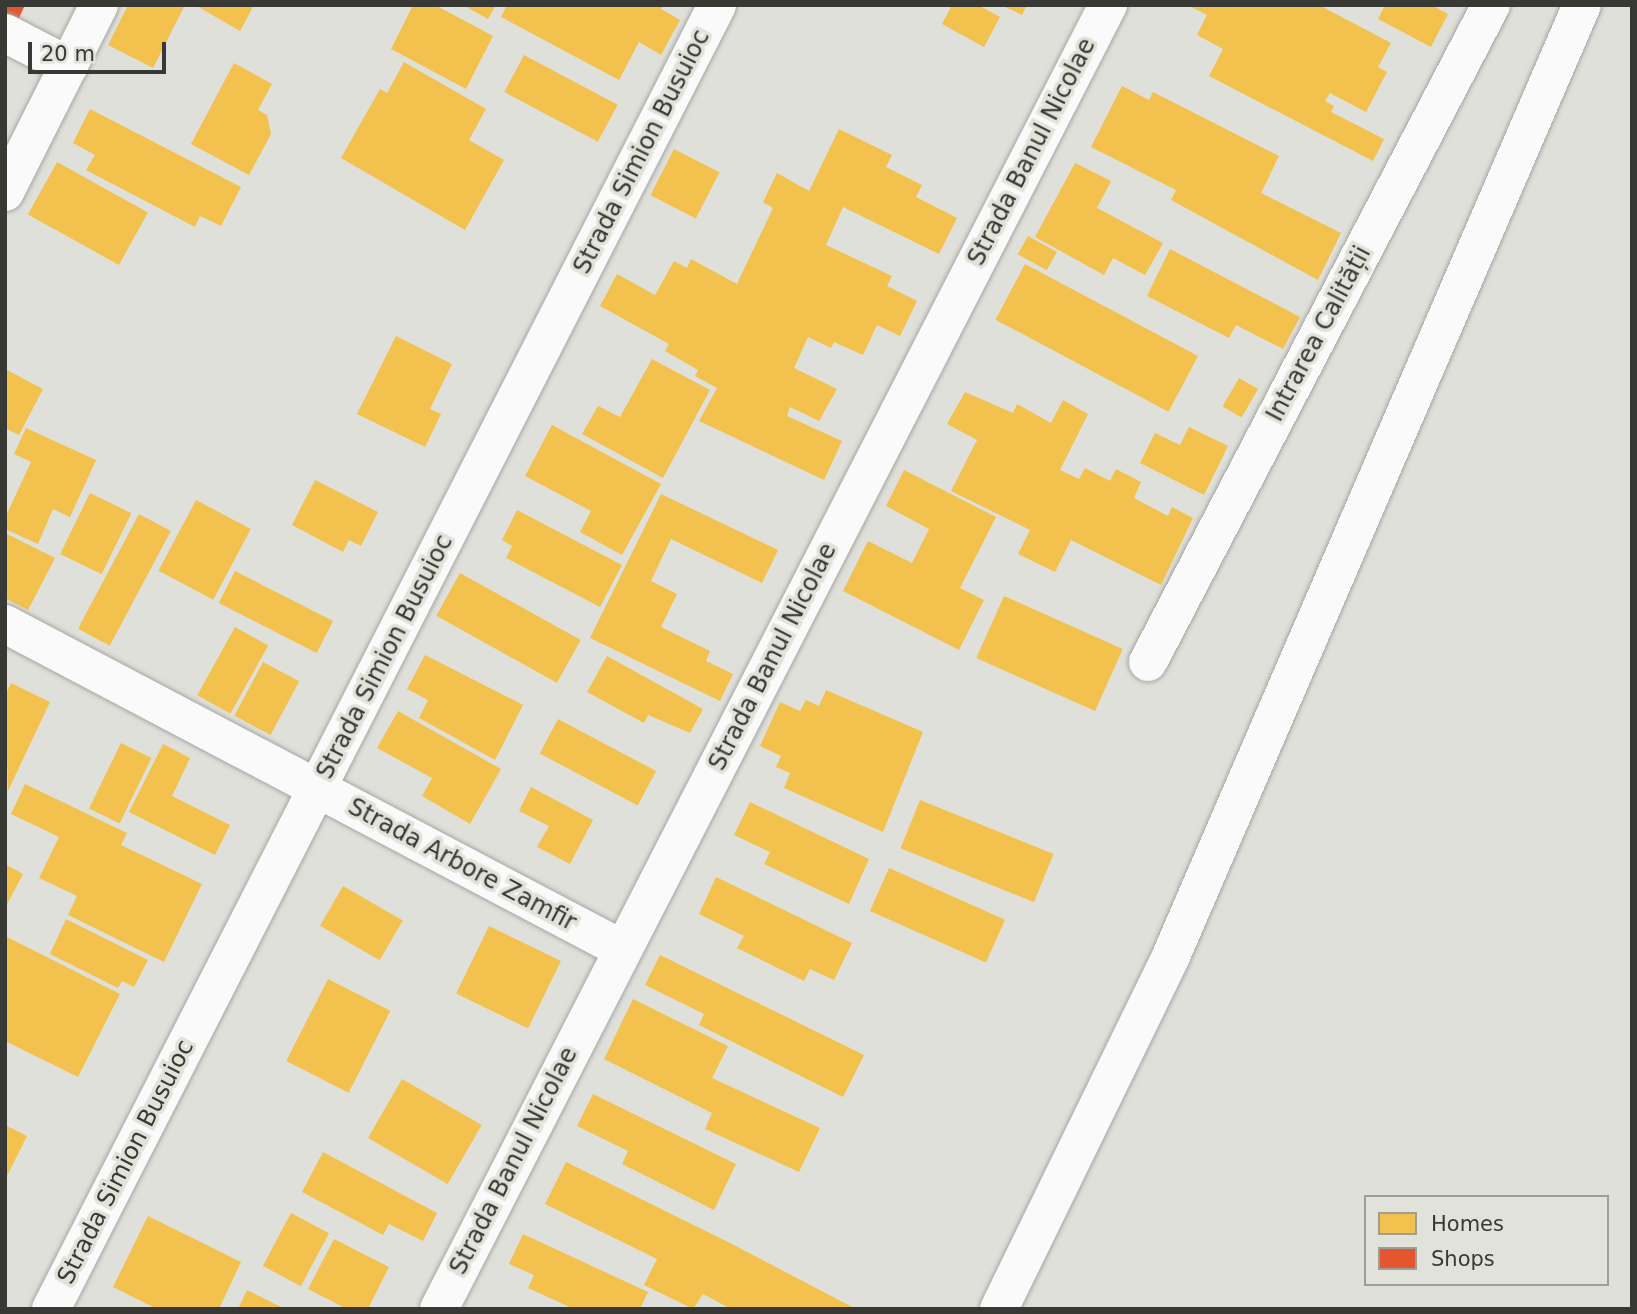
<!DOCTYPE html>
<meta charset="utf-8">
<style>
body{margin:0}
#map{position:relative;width:1637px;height:1314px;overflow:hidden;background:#e0e0db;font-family:"DejaVu Sans",sans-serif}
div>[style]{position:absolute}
.homes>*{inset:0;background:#f2c14e;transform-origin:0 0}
.shops>*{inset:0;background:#e4572e}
.roads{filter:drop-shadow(0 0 2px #a5a5a2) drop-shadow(0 0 2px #a5a5a2)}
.minor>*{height:38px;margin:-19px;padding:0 19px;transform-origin:19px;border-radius:19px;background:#fafafa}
span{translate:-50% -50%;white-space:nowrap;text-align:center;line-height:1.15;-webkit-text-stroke:7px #e1e2d9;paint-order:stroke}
.street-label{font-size:24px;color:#383935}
.frame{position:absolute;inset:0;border:7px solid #383935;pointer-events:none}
.legend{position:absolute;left:1364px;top:1195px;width:245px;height:91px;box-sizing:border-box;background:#e1e2d9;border:2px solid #9d9e97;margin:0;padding:9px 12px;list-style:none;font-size:21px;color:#383935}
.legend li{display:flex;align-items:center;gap:14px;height:35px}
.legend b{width:35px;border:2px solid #9d9e97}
.scale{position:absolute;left:28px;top:42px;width:138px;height:32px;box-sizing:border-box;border:4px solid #383935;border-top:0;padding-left:9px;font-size:21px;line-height:24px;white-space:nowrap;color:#383935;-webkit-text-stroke:5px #e1e2d9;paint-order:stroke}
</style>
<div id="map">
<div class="homes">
<i style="clip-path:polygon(128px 5px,185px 5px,153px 68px,108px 45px)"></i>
<i style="clip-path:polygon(195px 5px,254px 5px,240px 31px)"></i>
<i style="clip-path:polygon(413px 5px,435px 5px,493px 36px,466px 89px,391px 49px)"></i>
<i style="clip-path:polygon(463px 5px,496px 5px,488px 19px)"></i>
<i style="clip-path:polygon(507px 5px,663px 5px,661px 9px,680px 20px,661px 55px,639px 42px,619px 80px,501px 17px)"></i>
<i style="clip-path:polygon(952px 5px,978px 5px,1000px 17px,984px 47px,942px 24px)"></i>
<i style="clip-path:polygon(1001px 5px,1027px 5px,1022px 15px)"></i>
<i style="clip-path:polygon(1187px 5px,1319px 5px,1391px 43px,1378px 67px,1387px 72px,1366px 112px,1330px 93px,1325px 101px,1334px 106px,1331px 112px,1384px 139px,1373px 161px,1209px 76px,1223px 49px,1197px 35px,1207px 15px)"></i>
<i style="clip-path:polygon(1385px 5px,1431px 5px,1448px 14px,1431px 47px,1378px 19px)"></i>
<i style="left:524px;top:55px;width:106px;height:42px;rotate:28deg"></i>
<i style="clip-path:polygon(404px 62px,486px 109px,469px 140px,504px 160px,465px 230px,341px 158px,380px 89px,387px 93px)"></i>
<i style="clip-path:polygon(234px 63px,272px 84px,258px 110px,267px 115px,271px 134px,249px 175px,191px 144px)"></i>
<i style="clip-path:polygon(1122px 86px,1149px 100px,1153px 92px,1279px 156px,1261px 193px,1341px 233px,1318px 280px,1171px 200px,1176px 190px,1091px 147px)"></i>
<i style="clip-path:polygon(90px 109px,241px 187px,221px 226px,200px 216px,195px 227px,86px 170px,95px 155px,73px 143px)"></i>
<i style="clip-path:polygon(839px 129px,892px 155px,886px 167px,922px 185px,916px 197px,957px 218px,939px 254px,843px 207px,826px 245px,892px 276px,887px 286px,917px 301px,900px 336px,877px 325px,863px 355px,834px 342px,831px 348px,808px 337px,794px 368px,837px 389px,819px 421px,790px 407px,787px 416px,842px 441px,824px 480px,699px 421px,717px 388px,695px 376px,698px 370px,665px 351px,669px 344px,600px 306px,617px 274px,655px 295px,674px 261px,687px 268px,691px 259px,737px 284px,773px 208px,763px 202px,777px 173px,809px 191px)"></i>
<i style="left:674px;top:149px;width:51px;height:52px;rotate:27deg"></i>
<i style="left:57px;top:162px;width:104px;height:60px;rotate:29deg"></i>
<i style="clip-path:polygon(1075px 163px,1111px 181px,1097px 208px,1163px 243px,1145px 275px,1113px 258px,1104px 275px,1035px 237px)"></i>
<i style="left:1028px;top:236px;width:33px;height:21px;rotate:29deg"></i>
<i style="clip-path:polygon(1170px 249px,1300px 317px,1283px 349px,1236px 325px,1229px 338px,1147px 296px)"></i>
<i style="left:1025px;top:264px;width:196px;height:63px;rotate:28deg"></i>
<i style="clip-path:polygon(396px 336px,452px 364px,430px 409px,441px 414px,425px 447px,357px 414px)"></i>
<i style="clip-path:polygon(652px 359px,710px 390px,663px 478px,582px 434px,598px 406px,620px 417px)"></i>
<i style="clip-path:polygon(5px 369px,43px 389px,19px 435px,5px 428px)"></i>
<i style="left:1239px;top:378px;width:22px;height:33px;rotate:30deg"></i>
<i style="clip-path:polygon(965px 392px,1013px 413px,1017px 404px,1051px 423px,1063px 400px,1088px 414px,1060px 470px,1079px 479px,1085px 468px,1110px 481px,1116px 469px,1141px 482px,1134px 498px,1168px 516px,1172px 507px,1193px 518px,1161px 585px,1071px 540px,1055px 572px,1018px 554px,1030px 530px,951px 491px,977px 440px,947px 424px)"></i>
<i style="clip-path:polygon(552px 425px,661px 484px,622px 555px,580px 532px,591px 511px,525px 476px)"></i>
<i style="clip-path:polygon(1189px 427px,1228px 446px,1204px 495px,1140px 463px,1155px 433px,1180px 445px)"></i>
<i style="clip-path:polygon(26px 428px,96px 460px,70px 517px,53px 509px,38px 544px,5px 529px,5px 518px,31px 462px,14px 454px)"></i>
<i style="clip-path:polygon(904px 470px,996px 517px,960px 588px,984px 600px,959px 650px,843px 591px,868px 541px,912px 563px,929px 529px,886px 506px)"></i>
<i style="clip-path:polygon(315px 480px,378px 512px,361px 546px,349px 540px,343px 552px,292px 525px)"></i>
<i style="left:90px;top:493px;width:46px;height:68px;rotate:26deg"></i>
<i style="clip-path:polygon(661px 494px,778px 550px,762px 583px,671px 539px,651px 581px,677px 594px,661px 627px,710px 651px,706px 661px,733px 674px,720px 701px,590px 638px)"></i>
<i style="left:196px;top:500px;width:62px;height:80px;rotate:28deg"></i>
<i style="clip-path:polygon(517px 510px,622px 565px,600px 607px,506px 558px,512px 546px,502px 540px)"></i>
<i style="left:139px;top:514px;width:36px;height:130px;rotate:28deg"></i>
<i style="clip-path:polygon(5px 533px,55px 558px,28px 610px,5px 598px)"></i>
<i style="left:235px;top:571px;width:110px;height:36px;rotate:27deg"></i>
<i style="left:460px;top:573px;width:138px;height:49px;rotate:29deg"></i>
<i style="left:1004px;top:596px;width:130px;height:68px;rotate:24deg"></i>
<i style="left:235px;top:627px;width:38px;height:78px;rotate:29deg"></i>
<i style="clip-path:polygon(425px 655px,523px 705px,495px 760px,419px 718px,428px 700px,407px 689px)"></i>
<i style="clip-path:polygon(607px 656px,703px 709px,690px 733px,648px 715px,644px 723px,587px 692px)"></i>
<i style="left:263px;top:662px;width:41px;height:61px;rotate:28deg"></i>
<i style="clip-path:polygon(11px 683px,50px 702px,8px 791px,5px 696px)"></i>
<i style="clip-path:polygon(826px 690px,923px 732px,883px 832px,784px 788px,790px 773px,776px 767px,781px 756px,760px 746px,780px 702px,800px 711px,806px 700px,819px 706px)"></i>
<i style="clip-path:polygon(398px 711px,501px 769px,470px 824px,422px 796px,432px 778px,377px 748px)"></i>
<i style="left:558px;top:719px;width:111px;height:39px;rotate:28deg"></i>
<i style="left:121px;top:743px;width:34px;height:73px;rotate:26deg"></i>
<i style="clip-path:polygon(163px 744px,190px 758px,172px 796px,230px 825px,215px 855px,129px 812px)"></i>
<i style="clip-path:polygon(25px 784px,127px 833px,121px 845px,202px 884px,164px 962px,68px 915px,77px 896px,39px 878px,59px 837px,11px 814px)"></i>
<i style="clip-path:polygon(531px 787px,593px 820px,570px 864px,537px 847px,549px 826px,519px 811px)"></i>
<i style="left:920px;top:800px;width:144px;height:52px;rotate:22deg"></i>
<i style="clip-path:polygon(750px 802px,869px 859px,849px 904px,764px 864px,770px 852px,734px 835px)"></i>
<i style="clip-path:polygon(5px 864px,23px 874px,5px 908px)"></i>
<i style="left:889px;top:868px;width:127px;height:47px;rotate:24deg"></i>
<i style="clip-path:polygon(716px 877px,852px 943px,834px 980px,810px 969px,804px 981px,737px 948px,744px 936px,699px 914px)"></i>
<i style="left:343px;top:886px;width:69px;height:46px;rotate:30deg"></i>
<i style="clip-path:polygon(66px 919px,148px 960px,134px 987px,122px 981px,118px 988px,50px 954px)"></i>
<i style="left:489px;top:926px;width:80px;height:75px;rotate:26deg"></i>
<i style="clip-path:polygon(5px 936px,120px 994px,78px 1077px,5px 1041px)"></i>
<i style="clip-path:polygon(660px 955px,864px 1055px,843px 1097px,699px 1025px,704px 1014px,645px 985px)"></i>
<i style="left:328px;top:979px;width:70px;height:92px;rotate:27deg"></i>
<i style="clip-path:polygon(633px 999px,728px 1046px,712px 1078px,820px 1128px,799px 1172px,705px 1129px,712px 1113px,604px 1059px)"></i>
<i style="left:402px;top:1079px;width:92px;height:68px;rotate:30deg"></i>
<i style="clip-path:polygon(593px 1094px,736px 1164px,714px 1210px,622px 1164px,628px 1151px,577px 1126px)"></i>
<i style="clip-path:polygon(5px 1125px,27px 1136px,5px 1180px)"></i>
<i style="clip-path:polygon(323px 1152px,437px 1213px,423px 1241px,389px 1224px,383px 1235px,302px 1192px)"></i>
<i style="clip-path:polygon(566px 1162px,728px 1242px,856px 1309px,731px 1309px,703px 1294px,693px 1309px,644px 1285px,657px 1259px,545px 1204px)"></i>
<i style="left:291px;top:1213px;width:43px;height:60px;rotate:28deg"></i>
<i style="clip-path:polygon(148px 1216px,241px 1262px,219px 1309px,157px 1309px,113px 1287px)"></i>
<i style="clip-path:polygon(523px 1234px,648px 1292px,640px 1309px,574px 1309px,528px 1288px,534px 1275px,509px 1264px)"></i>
<i style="clip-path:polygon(334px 1239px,389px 1267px,368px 1309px,347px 1309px,308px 1289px)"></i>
<i style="clip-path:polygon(247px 1290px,285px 1309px,238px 1309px)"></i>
</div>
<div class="shops">
<i style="clip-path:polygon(5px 5px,25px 5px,13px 31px,5px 27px)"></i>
</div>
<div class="roads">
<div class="minor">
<i style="left:5px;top:33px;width:72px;rotate:27.3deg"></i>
<i style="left:5px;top:192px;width:209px;rotate:-63.3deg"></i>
<i style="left:5px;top:624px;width:697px;rotate:27.78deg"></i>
<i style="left:1148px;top:662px;width:741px;rotate:-62.43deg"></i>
<i style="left:51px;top:1309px;width:1464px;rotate:-62.94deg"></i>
<i style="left:439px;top:1309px;width:1466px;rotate:-62.84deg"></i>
<i style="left:999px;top:1309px;width:393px;rotate:-64deg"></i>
<i style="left:1171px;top:956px;width:1036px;rotate:-66.63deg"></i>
</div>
</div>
<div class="street-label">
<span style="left:642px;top:152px;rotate:-63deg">Strada Simion Busuioc</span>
<span style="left:1032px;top:152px;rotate:-63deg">Strada Banul Nicolae</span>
<span style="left:1319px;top:334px;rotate:-62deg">Intrarea Calității</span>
<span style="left:385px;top:657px;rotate:-63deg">Strada Simion Busuioc</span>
<span style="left:773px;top:657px;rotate:-63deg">Strada Banul Nicolae</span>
<span style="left:462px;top:865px;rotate:28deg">Strada Arbore Zamfir</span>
<span style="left:514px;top:1161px;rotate:-63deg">Strada Banul Nicolae</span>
<span style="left:126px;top:1162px;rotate:-63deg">Strada Simion Busuioc</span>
</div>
<div class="frame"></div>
<ul class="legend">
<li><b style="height:19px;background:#f2c14e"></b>Homes</li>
<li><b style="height:19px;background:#e4572e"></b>Shops</li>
</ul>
<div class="scale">20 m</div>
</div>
